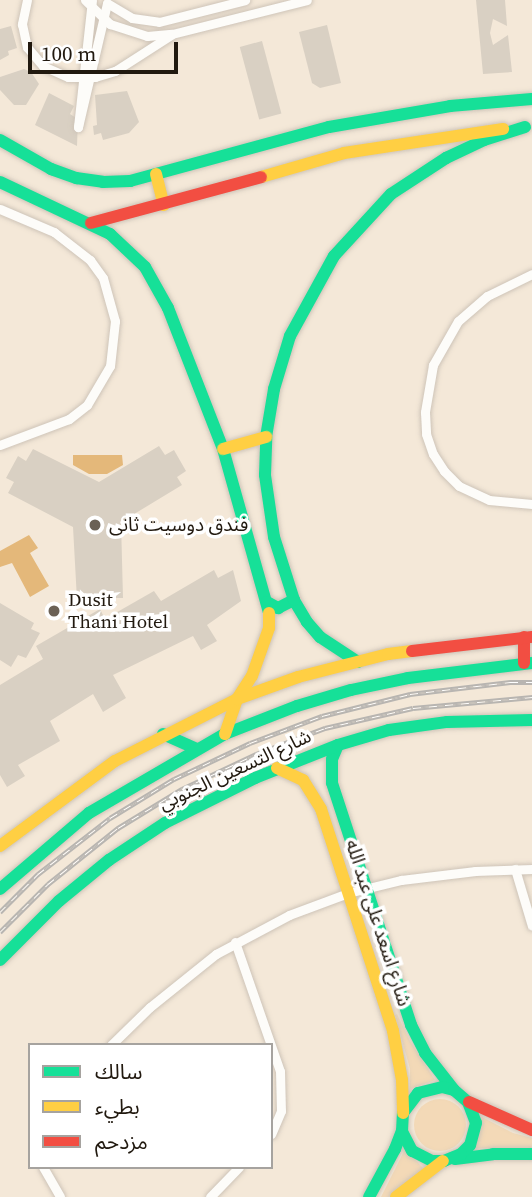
<!DOCTYPE html>
<meta charset="utf-8">
<style>
body{margin:0}
#map{position:relative;width:532px;height:1197px;overflow:hidden;background:#f4e8d8;font-family:"Source Serif 4","Noto Sans Arabic",serif}
div>[style]{position:absolute}
.green>*{inset:0;background:#f3d9b7}
.round{border-radius:50%}
.water>*{inset:0;background:#e4b87a}
.building>*{inset:0;background:#d9d0c3;transform-origin:0 0}
.roads{filter:drop-shadow(0 0 2px #cec4b8) drop-shadow(0 0 2px #cec4b8)}
.street>*{height:9px;margin:-4.5px;padding:0 4.5px;transform-origin:4.5px;border-radius:4.5px;background:#fdfcf9}
.fast>*{height:12px;margin:-6px;padding:0 6px;transform-origin:6px;border-radius:6px;background:#16e098}
.slow>*{height:12px;margin:-6px;padding:0 6px;transform-origin:6px;border-radius:6px;background:#ffcf43}
.jam>*{height:12px;margin:-6px;padding:0 6px;transform-origin:6px;border-radius:6px;background:#f24e42}
.rail>*{height:5px;margin-top:-2.5px;transform-origin:0;background:repeating-linear-gradient(90deg,#fff 0 8px,#b8b5b1 0 16px);box-sizing:border-box;border-block:2px solid #b8b5b1}
.dots>*{width:19px;height:19px;translate:-50% -50%;box-sizing:border-box;border:4px solid #fff;border-radius:50%}
span{translate:-50% -50%;white-space:nowrap;text-align:center;line-height:1.15;-webkit-text-stroke:7px #fff;paint-order:stroke}
.poi-label{font-size:19px;color:#21190f}
.left{translate:0 -50%;text-align:left}
.street-label{font-size:19px;color:#21190f}
.legend{position:absolute;left:28px;top:1043px;width:245px;height:126px;box-sizing:border-box;background:#fff;border:2px solid #a6a39f;margin:0;padding:9px 12px;list-style:none;font-size:21px;color:#21190f}
.legend li{display:flex;align-items:center;gap:14px;height:35px}
.legend b{width:35px;border:2px solid #a6a39f}
.scale{position:absolute;left:28px;top:42px;width:150px;height:32px;box-sizing:border-box;border:4px solid #21190f;border-top:0;padding-left:9px;font-size:21px;line-height:24px;white-space:nowrap;color:#21190f;-webkit-text-stroke:5px #fff;paint-order:stroke}
</style>
<div id="map">
<div class="green">
<i style="clip-path:polygon(397px 1014px,410px 1041px,435px 1080px,410px 1089px,410px 1069px,395px 1015px)"></i>
<i class="round" style="left:414px;top:1099px;width:52px;height:52px"></i>
<i style="clip-path:polygon(482px 1117px,513px 1133px,532px 1138px,532px 1149px,475px 1148px)"></i>
<i style="clip-path:polygon(405px 1149px,424px 1169px,389px 1197px,381px 1197px)"></i>
</div>
<div class="water">
<i style="clip-path:polygon(73px 455px,122px 455px,123px 465px,107px 474px,89px 474px,73px 465px)"></i>
<i style="clip-path:polygon(29px 535px,38px 548px,30px 553px,49px 586px,30px 597px,12px 563px,0 567px,0 551px)"></i>
</div>
<div class="building">
<i style="clip-path:polygon(476px 0,505px 0,507px 26px,493px 19px,490px 33px,493px 45px,508px 35px,512px 72px,483px 74px)"></i>
<i style="clip-path:polygon(327px 25px,341px 83px,320px 88px,312px 83px,299px 32px)"></i>
<i style="clip-path:polygon(11px 26px,17px 48px,8px 51px,9px 55px,0 60px,0 29px)"></i>
<i style="left:262px;top:41px;width:75px;height:23px;rotate:75deg"></i>
<i style="clip-path:polygon(24px 69px,31px 72px,39px 84px,26px 105px,14px 105px,0 90px,0 77px)"></i>
<i style="clip-path:polygon(127px 91px,139px 122px,129px 133px,103px 140px,101px 133px,94px 135px,93px 126px,97px 125px,95px 95px)"></i>
<i style="clip-path:polygon(49px 93px,74px 106px,70px 114px,78px 119px,77px 146px,35px 125px)"></i>
<i style="clip-path:polygon(159px 446px,165px 455px,174px 450px,186px 471px,177px 477px,182px 485px,121px 522px,123px 598px,114px 598px,114px 606px,85px 607px,85px 600px,77px 600px,73px 527px,8px 493px,14px 482px,6px 478px,18px 456px,26px 461px,33px 449px,99px 482px)"></i>
<i style="clip-path:polygon(214px 570px,218px 578px,233px 570px,241px 601px,207px 625px,217px 641px,201px 650px,193px 636px,113px 675px,126px 698px,103px 712px,93px 694px,50px 721px,60px 741px,18px 765px,25px 776px,7px 787px,0 775px,0 685px,43px 659px,36px 646px,100px 609px,105px 619px,154px 591px,161px 601px)"></i>
<i style="clip-path:polygon(0 603px,34px 623px,31px 629px,40px 633px,26px 658px,18px 655px,11px 667px,0 660px)"></i>
</div>
<div class="roads">
<div class="street">
<i style="left:27px;top:0;width:25px;rotate:102deg"></i>
<i style="left:22px;top:24px;width:24px;rotate:78deg"></i>
<i style="left:27px;top:47px;width:25px;rotate:50deg"></i>
<i style="left:43px;top:66px;width:27px;rotate:24deg"></i>
<i style="left:68px;top:77px;width:27px"></i>
<i style="left:95px;top:77px;width:21px;rotate:-17deg"></i>
<i style="left:115px;top:71px;width:67px;rotate:-32.7deg"></i>
<i style="left:85px;top:0;width:35px;rotate:44deg"></i>
<i style="left:110px;top:24px;width:39px;rotate:18deg"></i>
<i style="left:147px;top:36px;width:25px;rotate:-5deg"></i>
<i style="left:172px;top:34px;width:139px;rotate:-14.1deg"></i>
<i style="left:92px;top:0;width:128px;rotate:96.3deg"></i>
<i style="left:78px;top:127px;width:127px;rotate:-76.8deg"></i>
<i style="left:107px;top:3px;width:29px;rotate:31deg"></i>
<i style="left:132px;top:18px;width:27px;rotate:8deg"></i>
<i style="left:159px;top:22px;width:89px;rotate:-14.3deg"></i>
<i style="left:0;top:209px;width:59px;rotate:23.1deg"></i>
<i style="left:54px;top:232px;width:46px;rotate:37.9deg"></i>
<i style="left:90px;top:260px;width:22px;rotate:54deg"></i>
<i style="left:103px;top:278px;width:45px;rotate:74.4deg"></i>
<i style="left:115px;top:321px;width:45px;rotate:96.3deg"></i>
<i style="left:110px;top:366px;width:45px;rotate:120.5deg"></i>
<i style="left:87px;top:405px;width:23px;rotate:142deg"></i>
<i style="left:69px;top:419px;width:74px;rotate:159.4deg"></i>
<i style="left:532px;top:274px;width:50px;rotate:153.9deg"></i>
<i style="left:487px;top:296px;width:38px;rotate:139deg"></i>
<i style="left:458px;top:321px;width:51px;rotate:119.6deg"></i>
<i style="left:433px;top:365px;width:48px;rotate:99.7deg"></i>
<i style="left:425px;top:412px;width:22px;rotate:87deg"></i>
<i style="left:426px;top:434px;width:21px;rotate:71deg"></i>
<i style="left:433px;top:454px;width:20px;rotate:57deg"></i>
<i style="left:444px;top:471px;width:21px;rotate:45deg"></i>
<i style="left:459px;top:486px;width:33px;rotate:25deg"></i>
<i style="left:489px;top:500px;width:43px;rotate:5.3deg"></i>
<i style="left:515px;top:869px;width:59px;rotate:73.4deg"></i>
<i style="left:235px;top:942px;width:137px;rotate:70.8deg"></i>
<i style="left:280px;top:1071px;width:40px;rotate:88.6deg"></i>
<i style="left:281px;top:1111px;width:25px;rotate:113deg"></i>
<i style="left:111px;top:1045px;width:54px;rotate:-44.3deg"></i>
<i style="left:150px;top:1007px;width:85px;rotate:-38.8deg"></i>
<i style="left:216px;top:954px;width:83px;rotate:-28.1deg"></i>
<i style="left:289px;top:915px;width:63px;rotate:-20.4deg"></i>
<i style="left:348px;top:893px;width:55px;rotate:-13.8deg"></i>
<i style="left:401px;top:880px;width:75px;rotate:-6.9deg"></i>
<i style="left:475px;top:871px;width:57px;rotate:-2deg"></i>
<i style="left:43px;top:1167px;width:34px;rotate:60deg"></i>
<i style="left:210px;top:1197px;width:42px;rotate:-46deg"></i>
</div>
<div class="fast">
<i style="left:0;top:140px;width:59px;rotate:29.6deg"></i>
<i style="left:51px;top:169px;width:27px;rotate:20deg"></i>
<i style="left:76px;top:178px;width:27px;rotate:8deg"></i>
<i style="left:103px;top:182px;width:27px;rotate:-2deg"></i>
<i style="left:130px;top:181px;width:206px;rotate:-15.2deg"></i>
<i style="left:329px;top:127px;width:123px;rotate:-9.8deg"></i>
<i style="left:450px;top:106px;width:82px;rotate:-4.9deg"></i>
<i style="left:0;top:182px;width:122px;rotate:25.3deg"></i>
<i style="left:110px;top:234px;width:48px;rotate:43.3deg"></i>
<i style="left:145px;top:267px;width:47px;rotate:60.7deg"></i>
<i style="left:168px;top:308px;width:151px;rotate:68.7deg"></i>
<i style="left:223px;top:449px;width:170px;rotate:74.3deg"></i>
<i style="left:267px;top:602px;width:13px;rotate:29deg"></i>
<i style="left:278px;top:608px;width:18px;rotate:-27deg"></i>
<i style="left:358px;top:662px;width:45px;rotate:-146.7deg"></i>
<i style="left:320px;top:637px;width:20px;rotate:-131deg"></i>
<i style="left:307px;top:622px;width:26px;rotate:-121deg"></i>
<i style="left:294px;top:600px;width:66px;rotate:-107.6deg"></i>
<i style="left:274px;top:537px;width:63px;rotate:-98.3deg"></i>
<i style="left:265px;top:475px;width:38px;rotate:-88deg"></i>
<i style="left:266px;top:437px;width:49px;rotate:-80.5deg"></i>
<i style="left:274px;top:389px;width:55px;rotate:-73.2deg"></i>
<i style="left:290px;top:336px;width:91px;rotate:-61.2deg"></i>
<i style="left:334px;top:256px;width:84px;rotate:-47.4deg"></i>
<i style="left:391px;top:194px;width:66px;rotate:-33.2deg"></i>
<i style="left:446px;top:158px;width:42px;rotate:-25.3deg"></i>
<i style="left:484px;top:140px;width:43px;rotate:-17.6deg"></i>
<i style="left:163px;top:734px;width:37px;rotate:24deg"></i>
<i style="left:338px;top:745px;width:15px;rotate:113deg"></i>
<i style="left:332px;top:759px;width:24px;rotate:90deg"></i>
<i style="left:332px;top:783px;width:255px;rotate:71.9deg"></i>
<i style="left:411px;top:1025px;width:31px;rotate:63deg"></i>
<i style="left:425px;top:1053px;width:47px;rotate:51.9deg"></i>
<i style="left:0;top:889px;width:117px;rotate:-40.5deg"></i>
<i style="left:89px;top:813px;width:157px;rotate:-30.2deg"></i>
<i style="left:225px;top:734px;width:77px;rotate:-21.3deg"></i>
<i style="left:297px;top:706px;width:56px;rotate:-16.5deg"></i>
<i style="left:351px;top:690px;width:58px;rotate:-11.9deg"></i>
<i style="left:408px;top:678px;width:125px;rotate:-6.9deg"></i>
<i style="left:0;top:960px;width:83px;rotate:-45deg"></i>
<i style="left:59px;top:901px;width:65px;rotate:-39.4deg"></i>
<i style="left:109px;top:860px;width:67px;rotate:-33.5deg"></i>
<i style="left:165px;top:823px;width:101px;rotate:-26.6deg"></i>
<i style="left:255px;top:778px;width:89px;rotate:-21.7deg"></i>
<i style="left:338px;top:745px;width:53px;rotate:-16.4deg"></i>
<i style="left:389px;top:730px;width:59px;rotate:-7.9deg"></i>
<i style="left:447px;top:722px;width:85px;rotate:-1.3deg"></i>
<i style="left:455px;top:1159px;width:38px;rotate:-7deg"></i>
<i style="left:493px;top:1154px;width:39px"></i>
<i style="left:369px;top:1197px;width:55px;rotate:-61.6deg"></i>
<i style="left:395px;top:1149px;width:19px;rotate:-69deg"></i>
<i style="left:402px;top:1131px;width:18px;rotate:-87deg"></i>
<i style="left:403px;top:1113px;width:25px;rotate:-53deg"></i>
<i style="left:418px;top:1093px;width:25px;rotate:-14deg"></i>
<i style="left:442px;top:1087px;width:12px;rotate:14deg"></i>
<i style="left:454px;top:1090px;width:18px;rotate:41deg"></i>
<i style="left:468px;top:1102px;width:22px;rotate:69deg"></i>
<i style="left:476px;top:1123px;width:23px;rotate:105deg"></i>
<i style="left:470px;top:1145px;width:13px;rotate:135deg"></i>
<i style="left:461px;top:1154px;width:18px;rotate:158deg"></i>
<i style="left:444px;top:1161px;width:12px;rotate:180deg"></i>
<i style="left:432px;top:1161px;width:22px;rotate:-153deg"></i>
<i style="left:412px;top:1151px;width:22px;rotate:-117deg"></i>
</div>
<div class="slow">
<i style="left:156px;top:174px;width:32px;rotate:76deg"></i>
<i style="left:261px;top:177px;width:86px;rotate:-16.1deg"></i>
<i style="left:344px;top:153px;width:161px;rotate:-8.6deg"></i>
<i style="left:223px;top:449px;width:45px;rotate:-15.6deg"></i>
<i style="left:225px;top:734px;width:37px;rotate:-71deg"></i>
<i style="left:237px;top:699px;width:27px;rotate:-57deg"></i>
<i style="left:252px;top:676px;width:51px;rotate:-70.5deg"></i>
<i style="left:269px;top:628px;width:15px;rotate:-90deg"></i>
<i style="left:277px;top:768px;width:29px;rotate:25deg"></i>
<i style="left:303px;top:780px;width:34px;rotate:58deg"></i>
<i style="left:321px;top:809px;width:233px;rotate:72deg"></i>
<i style="left:393px;top:1031px;width:50px;rotate:79.6deg"></i>
<i style="left:402px;top:1080px;width:33px;rotate:88deg"></i>
<i style="left:0;top:846px;width:143px;rotate:-36.5deg"></i>
<i style="left:115px;top:761px;width:137px;rotate:-26.9deg"></i>
<i style="left:237px;top:699px;width:65px;rotate:-19.8deg"></i>
<i style="left:298px;top:677px;width:93px;rotate:-14.3deg"></i>
<i style="left:388px;top:654px;width:24px;rotate:-7deg"></i>
<i style="left:396px;top:1197px;width:59px;rotate:-37.5deg"></i>
</div>
<div class="jam">
<i style="left:91px;top:223px;width:176px;rotate:-15.1deg"></i>
<i style="left:524px;top:637px;width:26px;rotate:90deg"></i>
<i style="left:412px;top:651px;width:121px;rotate:-6.7deg"></i>
<i style="left:469px;top:1102px;width:69px;rotate:24deg"></i>
</div>
</div>
<div class="rail">
<i style="left:0;top:912px;width:54px;rotate:-45deg"></i>
<i style="left:38px;top:874px;width:91px;rotate:-37.9deg"></i>
<i style="left:110px;top:818px;width:75px;rotate:-31.4deg"></i>
<i style="left:174px;top:779px;width:84px;rotate:-25.3deg"></i>
<i style="left:250px;top:743px;width:77px;rotate:-20.6deg"></i>
<i style="left:322px;top:716px;width:91px;rotate:-14deg"></i>
<i style="left:410px;top:694px;width:101px;rotate:-6.8deg"></i>
<i style="left:510px;top:682px;width:22px"></i>
<i style="left:0;top:932px;width:68px;rotate:-45deg"></i>
<i style="left:48px;top:884px;width:90px;rotate:-38.7deg"></i>
<i style="left:118px;top:828px;width:75px;rotate:-31.4deg"></i>
<i style="left:182px;top:789px;width:82px;rotate:-25.3deg"></i>
<i style="left:256px;top:754px;width:74px;rotate:-20.6deg"></i>
<i style="left:325px;top:728px;width:90px;rotate:-12.8deg"></i>
<i style="left:413px;top:708px;width:120px;rotate:-5.3deg"></i>
</div>
<div class="dots">
<i style="left:95px;top:525px;background:#6b6155"></i>
<i style="left:54px;top:611px;background:#6b6155"></i>
</div>
<div class="poi-label">
<span class="left" style="left:109px;top:525px">فندق دوسيت ثانى</span>
<span class="left" style="left:68px;top:611px">Dusit<br>Thani Hotel</span>
</div>
<div class="street-label">
<span style="left:235px;top:770px;rotate:-25deg">شارع التسعين الجنوبي</span>
<span style="left:378px;top:923px;rotate:72deg">شارع اسعد على عبد الله</span>
</div>
<ul class="legend">
<li><b style="height:9px;background:#16e098"></b>سالك</li>
<li><b style="height:9px;background:#ffcf43"></b>بطيء</li>
<li><b style="height:9px;background:#f24e42"></b>مزدحم</li>
</ul>
<div class="scale">100 m</div>
</div>
